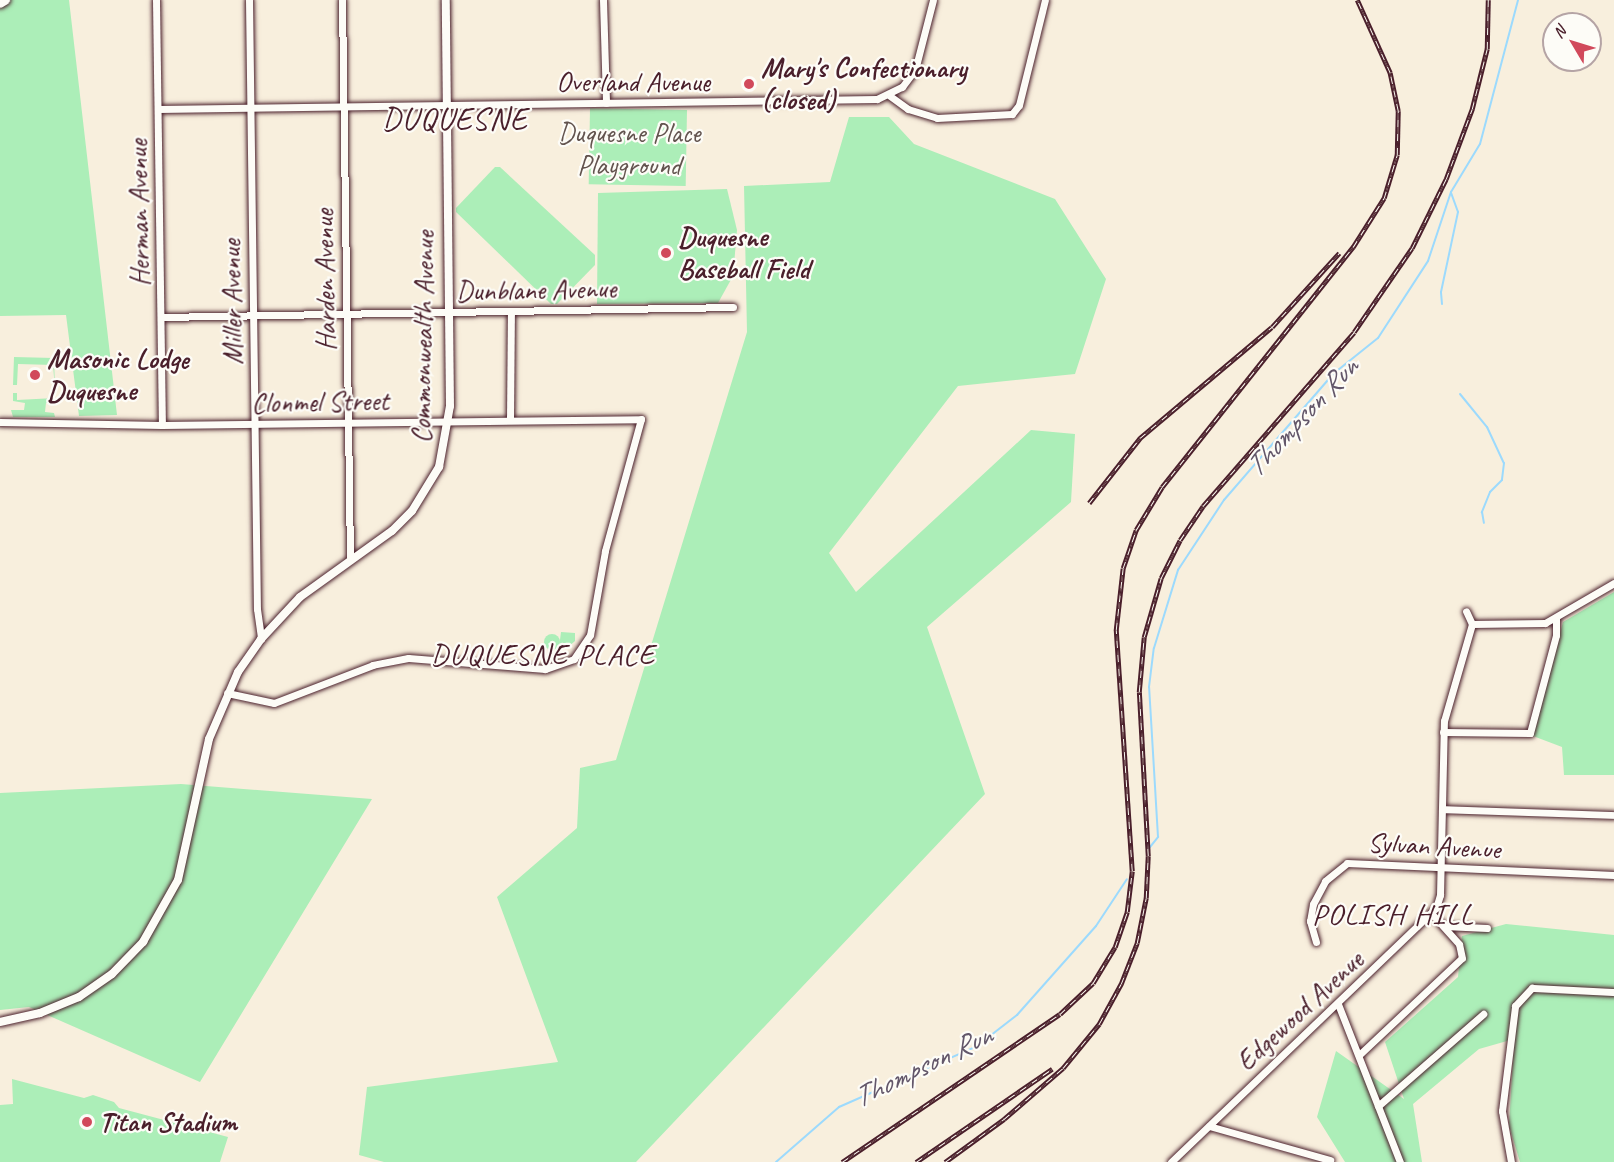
<!DOCTYPE html>
<style>
body{margin:0}
#map{position:relative;width:1614px;height:1162px;overflow:hidden;background:#f8efdd;font-family:Caveat,sans-serif}
div>[style]{position:absolute}
.green>*{inset:0;background:#aceeb8;transform-origin:0 0}
.round{border-radius:50%}
.stream>*{height:2px;margin:-1px;padding:0 1px;transform-origin:1px;border-radius:1px;background:#9cdafd}
.roads{filter:drop-shadow(0 0 2px #4a1f2b) drop-shadow(0 0 2px #4a1f2b)}
.minor>*{height:7px;margin:-3.5px;padding:0 3.5px;transform-origin:3.5px;border-radius:3.5px;background:#fdfcf7}
.tertiary>*{height:8px;margin:-4px;padding:0 4px;transform-origin:4px;border-radius:4px;background:#fdfcf7}
.primary>*{height:10px;margin:-5px;padding:0 5px;transform-origin:5px;border-radius:5px;background:#fdfcf7}
.rail>*{height:4.5px;margin-top:-2.25px;transform-origin:0;background:repeating-linear-gradient(90deg,#fdfcf7 0 7px,#4a1f2b 0 14px);box-sizing:border-box;border-block:2px solid #4a1f2b}
.dots>*{width:16px;height:16px;translate:-50% -50%;box-sizing:border-box;border:3px solid #fdfcf7;border-radius:50%}
span{translate:-50% -50%;white-space:nowrap;text-align:center;line-height:1.15;-webkit-text-stroke:4.5px #fdfcf7;paint-order:stroke}
.poi-label{font-size:28px;color:#4a1f2b;font-weight:700}
.left{translate:0 -50%;text-align:left}
.street-label{font-size:28px;color:#4a1f2b}
.park-label{font-size:28px;color:#62534e}
.water-label{font-size:30px;color:#63576a;font-style:italic}
.neighbourhood-label{font-size:30px;color:#4a1f2b;letter-spacing:1.5px}
.quarter-label{font-size:32px;color:#4a1f2b;letter-spacing:1.5px}
.north{position:absolute;left:1542px;top:12px;width:60px;height:60px;box-sizing:border-box;background:#fdfcf7;border:2px solid #b5a4a5;border-radius:50%;rotate:308deg;font-size:16px;font-weight:700;line-height:24px;text-align:center;color:#4a1f2b}
.north::after{content:'';display:block;margin:auto;width:21px;height:27px;background:#d1495b;clip-path:polygon(50% 0,100% 100%,50% 72%,0 100%)}
</style>
<div id="map">
<div class="green">
<i style="clip-path:polygon(0 0,69px 0,117px 415px,79px 416px,66px 315px,0 316px)"></i>
<i style="left:687px;top:110px;width:76px;height:97px;rotate:91deg"></i>
<i style="clip-path:polygon(849px 117px,889px 117px,914px 144px,1055px 199px,1106px 279px,1075px 374px,958px 386px,829px 553px,856px 592px,1031px 430px,1075px 434px,1071px 502px,927px 627px,985px 794px,636px 1162px,384px 1162px,359px 1155px,367px 1087px,558px 1062px,497px 897px,577px 828px,580px 768px,616px 760px,747px 332px,744px 186px,830px 182px)"></i>
<i style="clip-path:polygon(495px 167px,500px 167px,595px 255px,595px 265px,557px 304px,551px 304px,456px 212px,456px 208px)"></i>
<i style="clip-path:polygon(727px 189px,737px 230px,733px 276px,718px 303px,597px 304px,598px 193px)"></i>
<i style="clip-path:polygon(14px 357px,54px 358px,55px 389px,53px 365px,18px 364px,17px 385px,13px 385px)"></i>
<i style="clip-path:polygon(13px 393px,17px 393px,17px 400px,55px 398px,55px 403px,46px 403px,45px 412px,54px 413px,55px 417px,13px 417px,11px 410px,24px 410px,25px 403px,13px 401px)"></i>
<i style="clip-path:polygon(1614px 592px,1614px 775px,1564px 775px,1562px 747px,1533px 736px,1563px 622px)"></i>
<i style="clip-path:polygon(561px 632px,575px 633px,575px 641px,567px 648px,559px 648px)"></i>
<i class="round" style="left:544px;top:634px;width:16px;height:16px"></i>
<i style="clip-path:polygon(181px 784px,372px 799px,200px 1082px,29px 1007px,0 1010px,0 793px)"></i>
<i style="clip-path:polygon(1506px 924px,1614px 935px,1614px 1162px,1520px 1162px,1509px 1126px,1514px 1039px,1479px 1049px,1413px 1104px,1422px 1162px,1345px 1162px,1317px 1117px,1336px 1051px,1404px 1099px,1385px 1042px,1458px 977px,1462px 936px)"></i>
<i style="clip-path:polygon(12px 1079px,84px 1098px,93px 1095px,114px 1102px,119px 1108px,228px 1137px,220px 1162px,0 1162px,0 1105px,13px 1104px)"></i>
</div>
<div class="stream">
<i style="left:1442px;top:304px;width:12px;rotate:-95deg"></i>
<i style="left:1441px;top:292px;width:82px;rotate:-78deg"></i>
<i style="left:1458px;top:212px;width:20px;rotate:-110deg"></i>
<i style="left:1460px;top:394px;width:43px;rotate:50.7deg"></i>
<i style="left:1487px;top:427px;width:40px;rotate:65deg"></i>
<i style="left:1504px;top:463px;width:17px;rotate:97deg"></i>
<i style="left:1502px;top:480px;width:17px;rotate:135deg"></i>
<i style="left:1490px;top:492px;width:22px;rotate:112deg"></i>
<i style="left:1482px;top:512px;width:11px;rotate:80deg"></i>
<i style="left:1150px;top:847px;width:13px;rotate:-51deg"></i>
<i style="left:1158px;top:837px;width:150px;rotate:-93.4deg"></i>
<i style="left:1149px;top:687px;width:39px;rotate:-83deg"></i>
<i style="left:1154px;top:648px;width:82px;rotate:-72.9deg"></i>
<i style="left:1178px;top:570px;width:84px;rotate:-56.7deg"></i>
<i style="left:1224px;top:500px;width:167px;rotate:-49.1deg"></i>
<i style="left:1333px;top:374px;width:58px;rotate:-38.7deg"></i>
<i style="left:1378px;top:338px;width:92px;rotate:-57deg"></i>
<i style="left:1428px;top:261px;width:73px;rotate:-71.6deg"></i>
<i style="left:1451px;top:192px;width:56px;rotate:-58.9deg"></i>
<i style="left:1480px;top:144px;width:149px;rotate:-75.2deg"></i>
<i style="left:776px;top:1162px;width:84px;rotate:-41.1deg"></i>
<i style="left:839px;top:1107px;width:151px;rotate:-23.8deg"></i>
<i style="left:977px;top:1046px;width:51px;rotate:-37.8deg"></i>
<i style="left:1017px;top:1015px;width:119px;rotate:-48.4deg"></i>
<i style="left:1096px;top:926px;width:56px;rotate:-56.6deg"></i>
</div>
<div class="roads">
<div class="minor">
<i style="left:156px;top:0;width:425px;rotate:89.2deg"></i>
<i style="left:249px;top:0;width:609px;rotate:89.25deg"></i>
<i style="left:257px;top:609px;width:30px;rotate:82deg"></i>
<i style="left:342px;top:0;width:560px;rotate:89.18deg"></i>
<i style="left:603px;top:0;width:103px;rotate:88.3deg"></i>
<i style="left:890px;top:96px;width:22px;rotate:36deg"></i>
<i style="left:908px;top:109px;width:30px;rotate:17deg"></i>
<i style="left:937px;top:118px;width:75px;rotate:-3.1deg"></i>
<i style="left:1012px;top:114px;width:11px;rotate:-52deg"></i>
<i style="left:1019px;top:105px;width:108px;rotate:-76.1deg"></i>
<i style="left:158px;top:109px;width:719px;rotate:-0.8deg"></i>
<i style="left:877px;top:99px;width:28px;rotate:-26deg"></i>
<i style="left:902px;top:87px;width:21px;rotate:-53deg"></i>
<i style="left:915px;top:70px;width:72px;rotate:-75.6deg"></i>
<i style="left:161px;top:317px;width:572px;rotate:-1deg"></i>
<i style="left:510px;top:420px;width:108px;rotate:-89.5deg"></i>
<i style="left:0;top:422px;width:162px;rotate:1.1deg"></i>
<i style="left:162px;top:425px;width:479px;rotate:-0.7deg"></i>
<i style="left:641px;top:419px;width:137px;rotate:105.3deg"></i>
<i style="left:605px;top:551px;width:85px;rotate:100.1deg"></i>
<i style="left:590px;top:635px;width:29px;rotate:124deg"></i>
<i style="left:574px;top:659px;width:31px;rotate:161deg"></i>
<i style="left:545px;top:669px;width:137px;rotate:-175.4deg"></i>
<i style="left:408px;top:658px;width:36px;rotate:169deg"></i>
<i style="left:373px;top:665px;width:106px;rotate:159deg"></i>
<i style="left:274px;top:703px;width:48px;rotate:-168deg"></i>
<i style="left:1472px;top:624px;width:73px;rotate:-0.8deg"></i>
<i style="left:1545px;top:623px;width:80px;rotate:-30.1deg"></i>
<i style="left:1443px;top:732px;width:87px;rotate:0.7deg"></i>
<i style="left:1530px;top:733px;width:101px;rotate:-75.1deg"></i>
<i style="left:1556px;top:635px;width:17px;rotate:-90deg"></i>
<i style="left:1442px;top:809px;width:172px;rotate:2deg"></i>
<i style="left:1444px;top:926px;width:43px;rotate:2.7deg"></i>
<i style="left:1316px;top:942px;width:22px;rotate:-106deg"></i>
<i style="left:1310px;top:921px;width:17px;rotate:-80deg"></i>
<i style="left:1313px;top:904px;width:26px;rotate:-62deg"></i>
<i style="left:1325px;top:881px;width:28px;rotate:-39deg"></i>
<i style="left:1347px;top:863px;width:267px;rotate:2.6deg"></i>
<i style="left:1338px;top:1004px;width:170px;rotate:68.6deg"></i>
<i style="left:1359px;top:1055px;width:141px;rotate:-43.3deg"></i>
<i style="left:1462px;top:958px;width:14px;rotate:-102deg"></i>
<i style="left:1459px;top:944px;width:40px;rotate:-132deg"></i>
<i style="left:1378px;top:1106px;width:140px;rotate:-41.2deg"></i>
<i style="left:1209px;top:1126px;width:126px;rotate:15.7deg"></i>
<i style="left:1171px;top:1162px;width:367px;rotate:-43.8deg"></i>
<i style="left:1436px;top:908px;width:14px;rotate:-73deg"></i>
<i style="left:1440px;top:895px;width:174px;rotate:-88.7deg"></i>
<i style="left:1444px;top:721px;width:101px;rotate:-73.9deg"></i>
<i style="left:1472px;top:624px;width:14px;rotate:-115deg"></i>
<i style="left:1511px;top:1162px;width:52px;rotate:-100deg"></i>
<i style="left:1502px;top:1111px;width:106px;rotate:-82.9deg"></i>
<i style="left:1515px;top:1006px;width:25px;rotate:-47deg"></i>
<i style="left:1532px;top:988px;width:82px;rotate:2.8deg"></i>
</div>
<div class="tertiary">
<i style="left:0;top:1022px;width:41px;rotate:-12.7deg"></i>
<i style="left:40px;top:1013px;width:42px;rotate:-22.3deg"></i>
<i style="left:79px;top:997px;width:40px;rotate:-34.9deg"></i>
<i style="left:112px;top:974px;width:45px;rotate:-45.9deg"></i>
<i style="left:143px;top:942px;width:71px;rotate:-60.6deg"></i>
<i style="left:178px;top:880px;width:144px;rotate:-77.6deg"></i>
<i style="left:209px;top:739px;width:73px;rotate:-66.6deg"></i>
<i style="left:238px;top:672px;width:40px;rotate:-55.1deg"></i>
<i style="left:261px;top:639px;width:57px;rotate:-47.1deg"></i>
<i style="left:300px;top:597px;width:113px;rotate:-35.7deg"></i>
<i style="left:392px;top:531px;width:28px;rotate:-45deg"></i>
<i style="left:412px;top:511px;width:52px;rotate:-58.5deg"></i>
<i style="left:439px;top:467px;width:62px;rotate:-79.8deg"></i>
<i style="left:450px;top:406px;width:406px;rotate:-90.6deg"></i>
</div>
<div class="primary">
<i style="left:0;top:3px;width:6px;rotate:-31deg"></i>
</div>
</div>
<div class="rail">
<i style="left:1089px;top:503px;width:83px;rotate:-51.9deg"></i>
<i style="left:1140px;top:438px;width:172px;rotate:-40.1deg"></i>
<i style="left:1272px;top:327px;width:100px;rotate:-47.8deg"></i>
<i style="left:842px;top:1162px;width:263px;rotate:-34.2deg"></i>
<i style="left:1060px;top:1014px;width:45px;rotate:-43.2deg"></i>
<i style="left:1093px;top:983px;width:42px;rotate:-58.6deg"></i>
<i style="left:1115px;top:947px;width:37px;rotate:-71deg"></i>
<i style="left:1127px;top:912px;width:41px;rotate:-83deg"></i>
<i style="left:1132px;top:871px;width:242px;rotate:-93.8deg"></i>
<i style="left:1116px;top:630px;width:62px;rotate:-83.6deg"></i>
<i style="left:1123px;top:568px;width:40px;rotate:-71.1deg"></i>
<i style="left:1136px;top:530px;width:50px;rotate:-58.8deg"></i>
<i style="left:1162px;top:487px;width:307px;rotate:-51.5deg"></i>
<i style="left:1353px;top:247px;width:58px;rotate:-57.7deg"></i>
<i style="left:1384px;top:198px;width:45px;rotate:-73.2deg"></i>
<i style="left:1397px;top:155px;width:44px;rotate:-88.7deg"></i>
<i style="left:1398px;top:111px;width:39px;rotate:-102deg"></i>
<i style="left:1390px;top:73px;width:80px;rotate:-114.3deg"></i>
<i style="left:916px;top:1162px;width:165px;rotate:-34.4deg"></i>
<i style="left:945px;top:1162px;width:73px;rotate:-36.1deg"></i>
<i style="left:1004px;top:1119px;width:78px;rotate:-40.8deg"></i>
<i style="left:1063px;top:1068px;width:57px;rotate:-50.7deg"></i>
<i style="left:1099px;top:1024px;width:46px;rotate:-61.2deg"></i>
<i style="left:1121px;top:984px;width:44px;rotate:-68.7deg"></i>
<i style="left:1137px;top:943px;width:46px;rotate:-78.7deg"></i>
<i style="left:1146px;top:898px;width:42px;rotate:-87.3deg"></i>
<i style="left:1148px;top:856px;width:164px;rotate:-93.1deg"></i>
<i style="left:1139px;top:692px;width:55px;rotate:-84.8deg"></i>
<i style="left:1144px;top:637px;width:61px;rotate:-73.9deg"></i>
<i style="left:1161px;top:578px;width:42px;rotate:-63.4deg"></i>
<i style="left:1180px;top:540px;width:41px;rotate:-55.9deg"></i>
<i style="left:1203px;top:506px;width:230px;rotate:-49deg"></i>
<i style="left:1354px;top:332px;width:102px;rotate:-55.4deg"></i>
<i style="left:1412px;top:248px;width:77px;rotate:-63.8deg"></i>
<i style="left:1446px;top:179px;width:75px;rotate:-69.6deg"></i>
<i style="left:1472px;top:109px;width:62px;rotate:-76deg"></i>
<i style="left:1487px;top:49px;width:49px;rotate:-88.8deg"></i>
</div>
<div class="dots">
<i style="left:749px;top:84px;background:#d1495b"></i>
<i style="left:666px;top:253px;background:#d1495b"></i>
<i style="left:35px;top:375px;background:#d1495b"></i>
<i style="left:87px;top:1122px;background:#d1495b"></i>
</div>
<div class="poi-label">
<span class="left" style="left:761px;top:84px">Mary's Confectionary<br>(closed)</span>
<span class="left" style="left:678px;top:253px">Duquesne<br>Baseball Field</span>
<span class="left" style="left:47px;top:375px">Masonic Lodge<br>Duquesne</span>
<span class="left" style="left:99px;top:1122px">Titan Stadium</span>
</div>
<div class="street-label">
<span style="left:633px;top:82px">Overland Avenue</span>
<span style="left:139px;top:213px;rotate:-91deg">Herman Avenue</span>
<span style="left:325px;top:280px;rotate:-91deg">Harden Avenue</span>
<span style="left:536px;top:290px;rotate:-1deg">Dunblane Avenue</span>
<span style="left:232px;top:302px;rotate:-91deg">Miller Avenue</span>
<span style="left:423px;top:337px;rotate:-89deg">Commonwealth Avenue</span>
<span style="left:320px;top:402px;rotate:-1deg">Clonmel Street</span>
<span style="left:1434px;top:846px;rotate:3deg">Sylvan Avenue</span>
<span style="left:1300px;top:1011px;rotate:-43deg">Edgewood Avenue</span>
</div>
<div class="park-label">
<span style="left:629px;top:149px">Duquesne Place<br>Playground</span>
</div>
<div class="water-label">
<span style="left:1301px;top:417px;rotate:-47deg">Thompson Run</span>
<span style="left:922px;top:1066px;rotate:-26deg">Thompson Run</span>
</div>
<div class="neighbourhood-label">
<span style="left:543px;top:654px">DUQUESNE PLACE</span>
<span style="left:1393px;top:914px">POLISH HILL</span>
</div>
<div class="quarter-label">
<span style="left:455px;top:119px">DUQUESNE</span>
</div>
<div class="north">N</div>
</div>
